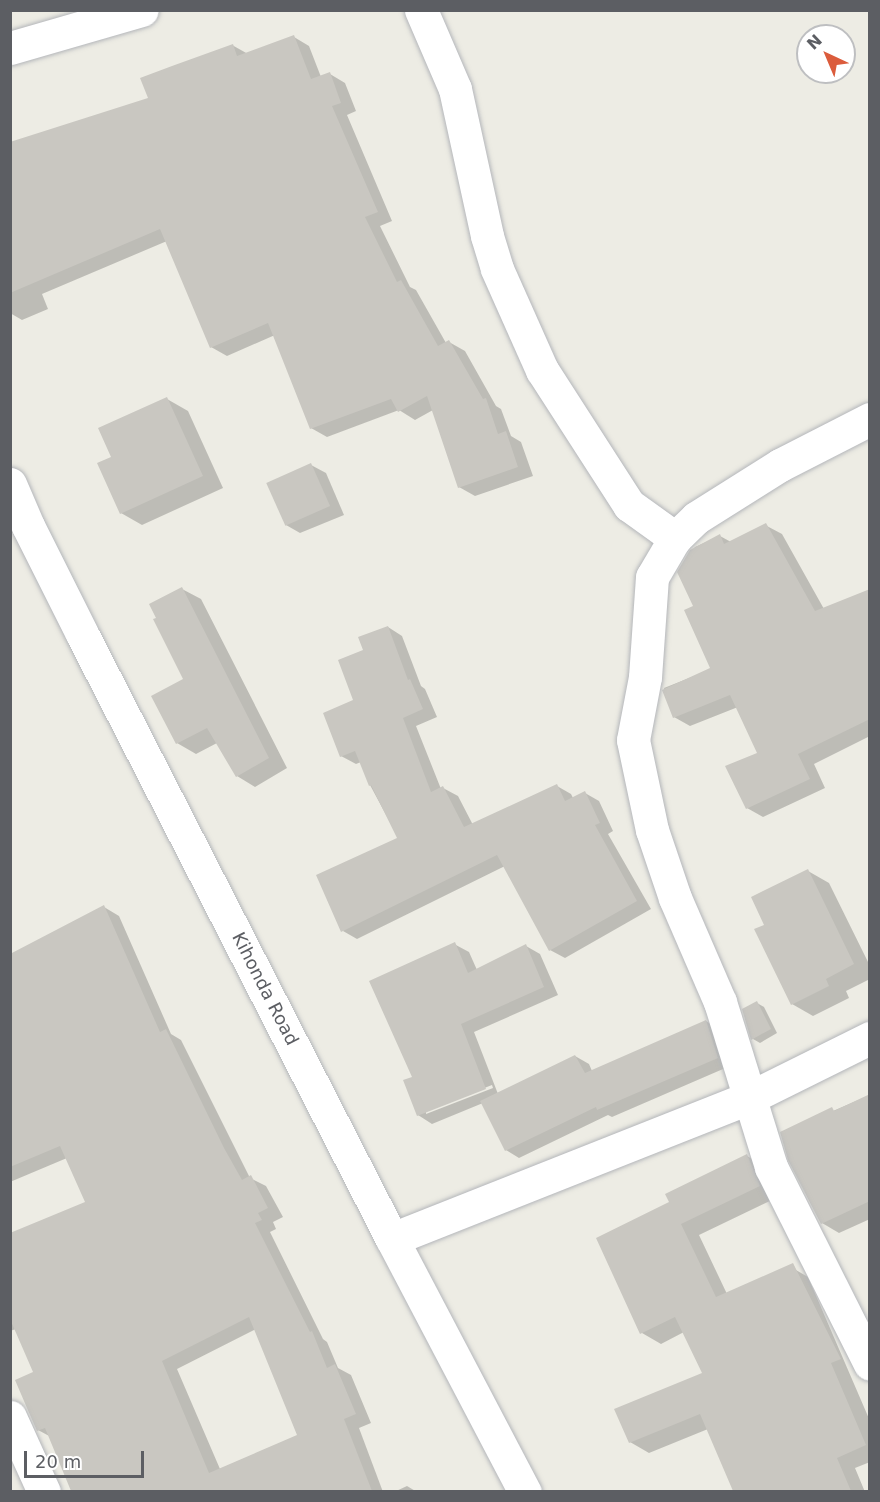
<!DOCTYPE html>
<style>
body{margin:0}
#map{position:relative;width:880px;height:1502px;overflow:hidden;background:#edece4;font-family:"DejaVu Sans",sans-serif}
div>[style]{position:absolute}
.shadow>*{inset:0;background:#0003}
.building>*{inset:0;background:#c9c7c1;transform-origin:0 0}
.roads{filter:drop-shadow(0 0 2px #b4b6ba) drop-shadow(0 0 2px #b4b6ba)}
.minor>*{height:33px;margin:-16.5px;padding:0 16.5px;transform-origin:16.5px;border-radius:16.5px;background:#fff}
span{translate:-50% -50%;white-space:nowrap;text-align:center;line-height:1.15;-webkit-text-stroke:4.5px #fff;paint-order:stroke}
.street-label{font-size:18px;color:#5c5e63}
.frame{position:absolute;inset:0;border:12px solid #5c5e63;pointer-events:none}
.north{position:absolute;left:796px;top:24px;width:60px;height:60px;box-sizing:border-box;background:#fff;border:2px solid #bebfc1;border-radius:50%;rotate:316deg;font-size:16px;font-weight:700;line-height:24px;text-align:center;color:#5c5e63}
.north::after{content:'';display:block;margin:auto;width:21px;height:27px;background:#db5c3c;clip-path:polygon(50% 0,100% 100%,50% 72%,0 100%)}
.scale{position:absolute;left:24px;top:1451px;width:120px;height:27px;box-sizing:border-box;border:3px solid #5c5e63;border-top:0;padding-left:8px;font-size:18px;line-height:21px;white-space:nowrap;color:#5c5e63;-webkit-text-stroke:4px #fff;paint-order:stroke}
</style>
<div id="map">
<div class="shadow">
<i style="clip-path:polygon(294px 37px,309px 46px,321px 77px,330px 74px,345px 83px,356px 111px,347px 115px,392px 221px,380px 226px,410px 287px,416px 290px,446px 343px,449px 342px,465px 351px,496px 406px,501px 409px,511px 436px,521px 442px,533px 476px,475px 496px,459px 487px,433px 410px,415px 420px,399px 410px,327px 437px,311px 428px,275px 335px,227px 356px,211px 347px,167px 241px,42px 294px,48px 309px,22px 320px,10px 313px,10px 143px,149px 99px,232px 45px,248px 54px)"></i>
<i style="clip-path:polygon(167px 399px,188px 411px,223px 488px,142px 525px,121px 513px,113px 458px)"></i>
<i style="clip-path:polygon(311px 465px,326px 473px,344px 515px,300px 533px,286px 525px)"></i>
<i style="clip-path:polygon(765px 525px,782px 534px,824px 609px,870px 591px,870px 736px,814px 764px,825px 788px,763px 817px,747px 808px,759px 753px,738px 707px,690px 726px,674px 717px,664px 688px,712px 669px,695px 606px,678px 572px,695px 547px,720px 536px,731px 542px)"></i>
<i style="clip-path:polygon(182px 589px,201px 599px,287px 768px,255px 787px,237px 776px,217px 743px,196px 754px,177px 743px,185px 680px)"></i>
<i style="clip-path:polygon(388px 627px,402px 636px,421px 686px,425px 689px,437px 717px,416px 726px,441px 789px,443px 788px,458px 796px,473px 825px,557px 786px,571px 794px,573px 798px,585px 793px,599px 801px,613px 831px,608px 834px,651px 909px,565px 958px,550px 950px,505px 866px,357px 939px,343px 931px,399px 839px,370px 785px,361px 762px,356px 764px,341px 756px,365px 651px)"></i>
<i style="clip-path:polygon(808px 871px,829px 883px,870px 966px,870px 979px,846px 991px,849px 998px,813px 1016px,792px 1004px,766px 925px)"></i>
<i style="clip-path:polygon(evenodd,104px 907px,119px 916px,171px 1034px,181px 1040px,250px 1178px,266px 1186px,283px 1217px,273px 1222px,276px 1229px,270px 1232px,323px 1339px,327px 1342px,338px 1368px,351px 1375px,371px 1423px,359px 1428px,383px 1492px,73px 1492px,51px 1437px,38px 1430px,35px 1373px,16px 1329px,10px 1331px,10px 1235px,87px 1203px,67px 1158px,10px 1182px,10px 1082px,104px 907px,256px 1329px,299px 1435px,220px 1469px,177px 1369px,256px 1329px)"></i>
<i style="clip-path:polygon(evenodd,454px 944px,469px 952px,477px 970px,526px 946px,540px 954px,558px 995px,474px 1032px,498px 1094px,575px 1056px,589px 1064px,592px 1071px,706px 1021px,719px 1029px,730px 1066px,612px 1117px,608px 1115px,519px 1158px,506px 1150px,483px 1103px,432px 1124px,418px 1115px,414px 1077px,454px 944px,492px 1085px,493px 1088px,426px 1114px,426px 1111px,492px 1085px)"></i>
<i style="clip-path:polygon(757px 1003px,764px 1007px,777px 1033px,760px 1043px,753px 1039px)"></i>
<i style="clip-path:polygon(870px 1095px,870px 1219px,839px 1233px,822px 1223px,782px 1133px)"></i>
<i style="clip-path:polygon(747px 1156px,766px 1167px,778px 1197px,699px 1235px,727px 1294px,789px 1266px,808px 1277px,870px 1421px,870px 1462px,855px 1468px,865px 1492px,735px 1492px,708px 1429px,649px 1453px,630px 1442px,704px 1374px,684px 1332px,661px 1344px,642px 1333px,671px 1203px)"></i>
<i style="clip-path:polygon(407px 1486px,417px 1492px,394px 1492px)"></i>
</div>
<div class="building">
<i style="clip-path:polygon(294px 35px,311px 79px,330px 72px,341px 103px,332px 106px,378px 212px,365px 217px,397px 282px,401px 280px,438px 346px,449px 340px,483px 399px,486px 398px,498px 434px,506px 431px,518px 467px,458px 488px,427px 396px,398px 412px,391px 399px,310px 429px,268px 323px,210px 348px,160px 229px,10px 293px,10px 142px,148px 98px,140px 78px,172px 66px,233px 44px,237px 56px)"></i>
<i style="clip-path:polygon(167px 397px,203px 476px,120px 514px,97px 463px,111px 457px,98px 428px)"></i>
<i style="left:311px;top:463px;width:47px;height:49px;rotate:66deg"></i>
<i style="clip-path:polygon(766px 523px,815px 611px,870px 589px,870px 719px,798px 754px,810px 779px,746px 809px,725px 766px,757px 753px,730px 695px,673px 718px,662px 690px,710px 668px,684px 610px,693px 606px,677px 572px,690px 550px,720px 534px,724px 544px)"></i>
<i style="clip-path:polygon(182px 587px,269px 758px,236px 777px,207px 728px,176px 744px,151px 696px,183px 679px,153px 619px,156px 618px,149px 604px)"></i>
<i style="clip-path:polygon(388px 626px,408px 680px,410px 679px,423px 709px,403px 718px,431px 792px,443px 786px,464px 827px,557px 784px,565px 801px,585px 791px,600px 823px,595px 825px,637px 901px,549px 951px,497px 855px,341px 932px,316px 875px,397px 838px,371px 785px,369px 786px,355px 751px,340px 757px,323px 713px,353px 700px,338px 660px,363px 650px,358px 637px)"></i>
<i style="clip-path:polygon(808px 869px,854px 964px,826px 979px,829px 986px,791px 1005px,754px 929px,764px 925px,751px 897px)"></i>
<i style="clip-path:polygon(evenodd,104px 905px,160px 1032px,166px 1029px,224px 1148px,242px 1180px,251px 1175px,268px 1208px,258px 1213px,262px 1220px,255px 1223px,310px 1332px,312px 1331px,327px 1368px,335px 1364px,356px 1414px,344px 1419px,372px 1491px,71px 1491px,45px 1428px,37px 1431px,27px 1408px,15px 1380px,33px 1372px,10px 1319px,10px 1233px,85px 1202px,60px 1146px,10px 1167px,10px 954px,104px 905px,249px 1317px,297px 1435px,209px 1473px,162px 1361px,249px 1317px)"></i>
<i style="clip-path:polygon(455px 942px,468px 973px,526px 944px,544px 987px,461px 1024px,486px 1089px,417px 1116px,403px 1080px,412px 1077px,369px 981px)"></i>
<i style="clip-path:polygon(757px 1001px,771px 1029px,751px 1040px,742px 1009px)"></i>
<i style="clip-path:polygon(706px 1020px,718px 1058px,597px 1110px,596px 1107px,505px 1151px,480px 1101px,575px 1055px,585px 1073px)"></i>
<i style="clip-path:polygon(870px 1094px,870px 1201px,821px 1224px,788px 1160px,780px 1132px,832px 1107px,834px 1111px)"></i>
<i style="clip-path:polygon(747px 1154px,760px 1186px,681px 1224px,716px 1297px,793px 1263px,841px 1359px,831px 1363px,866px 1445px,837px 1458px,851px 1491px,733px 1491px,700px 1414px,629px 1443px,614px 1409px,702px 1373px,675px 1317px,640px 1334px,596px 1238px,669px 1202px,665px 1194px)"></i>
</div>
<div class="roads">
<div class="minor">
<i style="left:421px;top:10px;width:86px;rotate:66.7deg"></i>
<i style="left:455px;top:89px;width:150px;rotate:77.7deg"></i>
<i style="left:487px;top:236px;width:34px;rotate:73deg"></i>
<i style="left:497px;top:269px;width:111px;rotate:66deg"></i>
<i style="left:542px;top:370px;width:161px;rotate:57.2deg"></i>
<i style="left:629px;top:505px;width:57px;rotate:35.7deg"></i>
<i style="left:10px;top:48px;width:137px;rotate:-16.1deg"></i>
<i style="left:870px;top:419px;width:101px;rotate:152.9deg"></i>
<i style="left:780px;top:465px;width:99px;rotate:147.8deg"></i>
<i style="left:696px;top:518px;width:29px;rotate:136deg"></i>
<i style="left:675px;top:538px;width:45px;rotate:120.5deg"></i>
<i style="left:652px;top:577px;width:100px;rotate:94deg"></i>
<i style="left:645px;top:677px;width:64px;rotate:100.8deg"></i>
<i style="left:633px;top:740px;width:92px;rotate:78.1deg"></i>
<i style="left:652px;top:830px;width:72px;rotate:71.3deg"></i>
<i style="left:675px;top:898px;width:113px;rotate:66.6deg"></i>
<i style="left:720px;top:1002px;width:173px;rotate:72.8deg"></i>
<i style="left:771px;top:1167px;width:220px;rotate:63.3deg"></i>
<i style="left:10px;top:484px;width:46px;rotate:66.8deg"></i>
<i style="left:28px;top:526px;width:121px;rotate:63.4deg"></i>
<i style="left:82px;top:634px;width:680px;rotate:62.87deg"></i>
<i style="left:392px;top:1239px;width:286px;rotate:62.3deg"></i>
<i style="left:392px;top:1239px;width:386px;rotate:-21.6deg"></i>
<i style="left:751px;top:1097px;width:133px;rotate:-26.4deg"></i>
<i style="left:10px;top:1417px;width:82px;rotate:65.6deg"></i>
</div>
</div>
<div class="street-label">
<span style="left:265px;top:989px;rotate:63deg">Kihonda Road</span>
</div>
<div class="frame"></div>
<div class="north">N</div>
<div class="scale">20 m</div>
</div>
